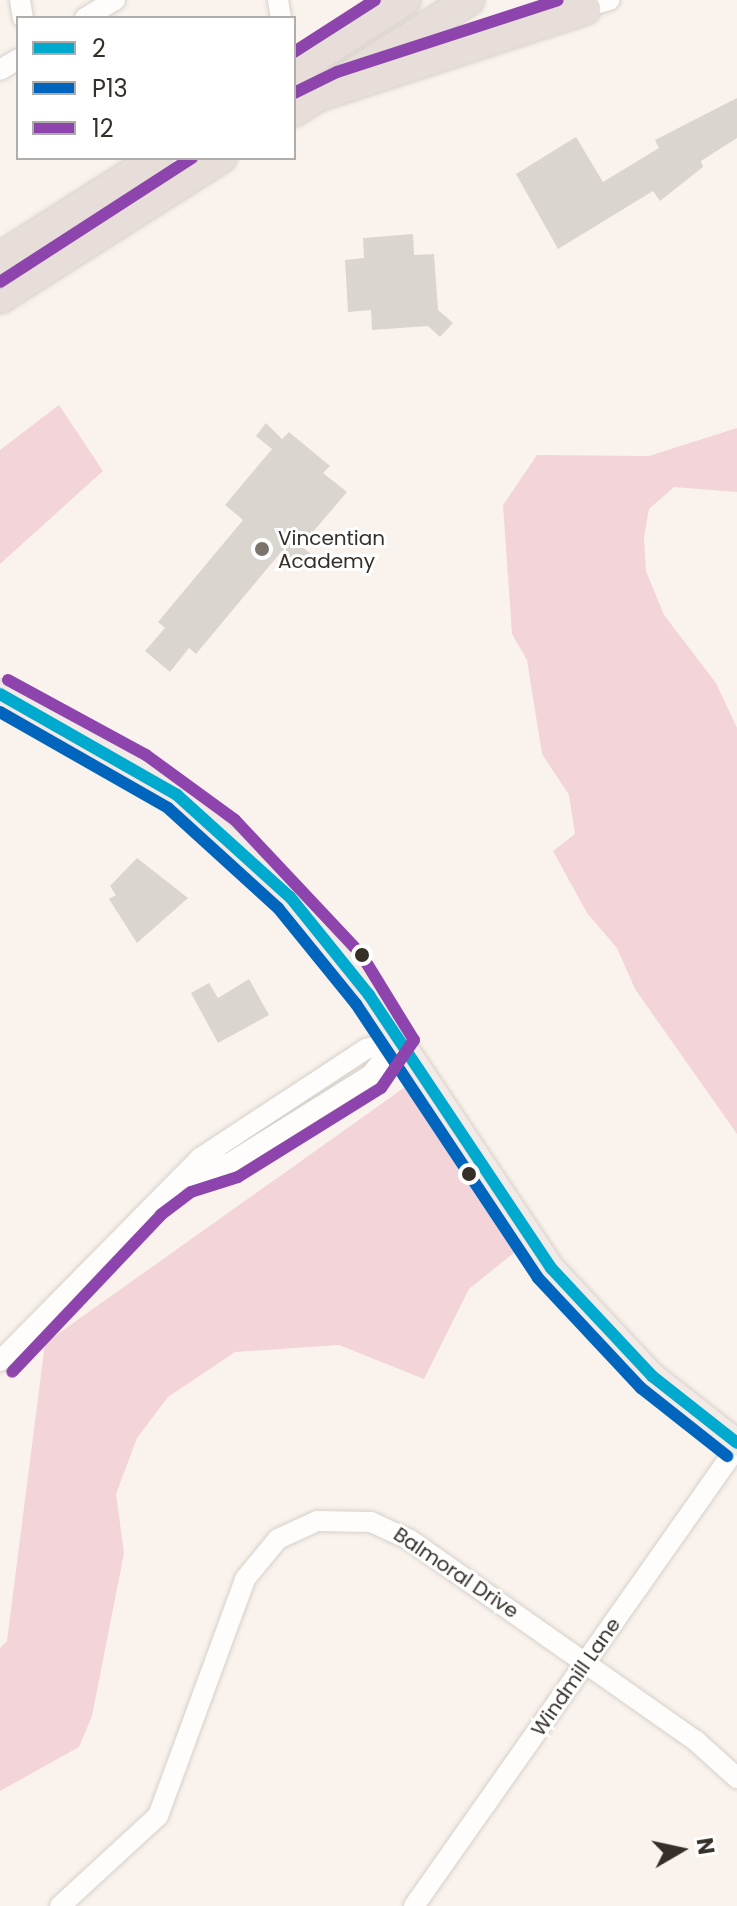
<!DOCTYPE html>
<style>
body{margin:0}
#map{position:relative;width:737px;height:1906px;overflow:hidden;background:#faf3ed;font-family:Poppins,sans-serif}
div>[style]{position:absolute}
.green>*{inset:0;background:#f3d4d8}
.building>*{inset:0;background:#dad5ce}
.roads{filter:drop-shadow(0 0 2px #d7d0ca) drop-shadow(0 0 2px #d7d0ca)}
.minor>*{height:20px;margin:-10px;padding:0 10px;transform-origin:10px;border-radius:10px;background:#fefdfc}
.major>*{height:26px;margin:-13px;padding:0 13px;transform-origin:13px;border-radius:13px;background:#f1eae7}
.highway>*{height:30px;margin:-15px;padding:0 15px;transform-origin:15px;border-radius:15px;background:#e7ddd9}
.bus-1>*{height:12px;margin:-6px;padding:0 6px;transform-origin:6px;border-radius:6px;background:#00a9ce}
.bus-2>*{height:12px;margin:-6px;padding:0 6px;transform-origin:6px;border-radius:6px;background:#0065bd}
.bus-3>*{height:12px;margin:-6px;padding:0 6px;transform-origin:6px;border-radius:6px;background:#8e44ad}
.dots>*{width:22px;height:22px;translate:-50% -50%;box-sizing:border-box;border:4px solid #fff;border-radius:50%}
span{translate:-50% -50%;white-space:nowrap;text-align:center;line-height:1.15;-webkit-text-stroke:6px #fff;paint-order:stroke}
.poi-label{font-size:20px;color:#362f28}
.left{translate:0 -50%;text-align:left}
.street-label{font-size:20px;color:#362f28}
.legend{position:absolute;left:16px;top:16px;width:280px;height:144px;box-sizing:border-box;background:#fff;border:2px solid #afaca9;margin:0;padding:10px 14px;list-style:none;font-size:24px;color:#362f28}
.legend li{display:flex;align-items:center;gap:16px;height:40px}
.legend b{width:40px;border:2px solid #afaca9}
.north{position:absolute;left:641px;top:1810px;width:80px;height:80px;-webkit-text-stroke:6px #fff;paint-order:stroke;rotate:81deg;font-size:22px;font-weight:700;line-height:32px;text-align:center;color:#362f28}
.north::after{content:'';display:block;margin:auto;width:28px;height:36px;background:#362f28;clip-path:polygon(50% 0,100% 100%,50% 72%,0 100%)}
</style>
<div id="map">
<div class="green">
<i style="clip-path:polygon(59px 405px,103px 471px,0 564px,0 450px)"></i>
<i style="clip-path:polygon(737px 428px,737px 492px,674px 487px,649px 509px,644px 537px,646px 571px,664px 615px,716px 683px,737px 728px,737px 1134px,635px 989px,617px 948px,587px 913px,553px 851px,575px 834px,569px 795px,542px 754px,527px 660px,512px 634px,503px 505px,537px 455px,649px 456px)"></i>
<i style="clip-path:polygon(422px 1075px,531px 1239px,469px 1289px,424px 1379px,339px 1345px,235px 1352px,168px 1397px,137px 1438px,116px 1494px,124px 1553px,92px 1716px,79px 1747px,0 1791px,0 1648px,7px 1641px,45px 1343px)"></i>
</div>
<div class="building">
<i style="clip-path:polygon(737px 98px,737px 138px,701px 161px,703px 167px,660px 201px,653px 191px,558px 249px,516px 174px,576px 137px,603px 182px,659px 148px,655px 140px)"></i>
<i style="clip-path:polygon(413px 234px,414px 255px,434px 254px,438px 310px,453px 323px,440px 337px,428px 326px,372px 330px,371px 310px,348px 312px,345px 260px,364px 258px,363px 238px)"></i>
<i style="clip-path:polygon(266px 423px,282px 439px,289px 432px,330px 466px,323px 473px,347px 492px,301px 546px,311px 554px,300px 568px,281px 552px,196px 654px,189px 648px,170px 672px,145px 651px,165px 628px,158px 622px,243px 520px,225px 505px,272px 449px,256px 436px)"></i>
<i style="clip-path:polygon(137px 858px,188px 898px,137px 943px,109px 899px,116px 895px,110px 886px)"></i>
<i style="clip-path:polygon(249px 979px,269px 1015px,218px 1043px,191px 993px,209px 983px,218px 998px)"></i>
</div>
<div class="roads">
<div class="minor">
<i style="left:20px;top:0;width:18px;rotate:81deg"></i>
<i style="left:278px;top:0;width:18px;rotate:81deg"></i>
<i style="left:551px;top:0;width:25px;rotate:23deg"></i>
<i style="left:574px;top:10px;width:37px;rotate:-16deg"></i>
<i style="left:85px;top:18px;width:35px;rotate:-31deg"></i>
<i style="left:0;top:70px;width:21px;rotate:-31deg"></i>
<i style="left:184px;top:1178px;width:48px;rotate:-18.1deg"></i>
<i style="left:230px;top:1163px;width:166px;rotate:-32deg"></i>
<i style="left:371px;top:1075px;width:44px;rotate:-52.4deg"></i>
<i style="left:0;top:1361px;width:285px;rotate:-45.4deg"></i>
<i style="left:200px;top:1158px;width:199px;rotate:-33.3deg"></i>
<i style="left:366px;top:1049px;width:33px;rotate:-16deg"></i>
<i style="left:60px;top:1906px;width:133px;rotate:-42.6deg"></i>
<i style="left:158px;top:1816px;width:252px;rotate:-69.8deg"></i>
<i style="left:245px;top:1579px;width:52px;rotate:-50.5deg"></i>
<i style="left:278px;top:1539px;width:43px;rotate:-24.8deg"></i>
<i style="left:317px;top:1521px;width:54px;rotate:1.1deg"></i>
<i style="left:371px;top:1522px;width:43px;rotate:24.8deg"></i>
<i style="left:410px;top:1540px;width:348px;rotate:35.1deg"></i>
<i style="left:695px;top:1740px;width:57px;rotate:42.1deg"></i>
<i style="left:414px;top:1906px;width:561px;rotate:-54.87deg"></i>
</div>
<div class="major">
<i style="left:0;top:694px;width:204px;rotate:29.7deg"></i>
<i style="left:177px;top:795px;width:152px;rotate:42.1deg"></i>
<i style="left:290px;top:897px;width:126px;rotate:51.1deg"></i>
<i style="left:369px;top:995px;width:328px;rotate:56.3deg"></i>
<i style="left:551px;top:1268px;width:148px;rotate:46.9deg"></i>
<i style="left:652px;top:1376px;width:108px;rotate:38.2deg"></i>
</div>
<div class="highway">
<i style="left:294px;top:71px;width:132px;rotate:-32.6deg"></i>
<i style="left:318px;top:96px;width:281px;rotate:-18deg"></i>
<i style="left:294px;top:111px;width:207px;rotate:-32.4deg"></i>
<i style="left:0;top:258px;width:186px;rotate:-32.5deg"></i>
<i style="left:0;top:298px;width:262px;rotate:-32.4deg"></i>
</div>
</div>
<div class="bus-1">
<i style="left:0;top:694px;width:204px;rotate:29.7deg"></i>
<i style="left:177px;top:795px;width:152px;rotate:42.1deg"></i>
<i style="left:290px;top:897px;width:126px;rotate:51.1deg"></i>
<i style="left:369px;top:995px;width:328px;rotate:56.3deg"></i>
<i style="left:551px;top:1268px;width:148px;rotate:46.9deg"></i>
<i style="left:652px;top:1376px;width:108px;rotate:38.2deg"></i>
</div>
<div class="bus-2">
<i style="left:0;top:712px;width:193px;rotate:29.7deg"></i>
<i style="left:168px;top:808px;width:149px;rotate:42.3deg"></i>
<i style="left:278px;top:908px;width:124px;rotate:50.9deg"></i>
<i style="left:356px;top:1004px;width:329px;rotate:56.4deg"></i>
<i style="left:538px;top:1278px;width:151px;rotate:46.9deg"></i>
<i style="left:641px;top:1388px;width:110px;rotate:38.3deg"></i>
</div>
<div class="bus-3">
<i style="left:294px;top:52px;width:96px;rotate:-32.7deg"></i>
<i style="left:294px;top:93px;width:48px;rotate:-26deg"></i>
<i style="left:337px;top:72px;width:232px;rotate:-18deg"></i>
<i style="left:0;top:282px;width:229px;rotate:-32.9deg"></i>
<i style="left:8px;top:680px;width:157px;rotate:28.5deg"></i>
<i style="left:146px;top:755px;width:110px;rotate:36.1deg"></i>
<i style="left:235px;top:820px;width:184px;rotate:46.8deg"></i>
<i style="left:361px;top:954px;width:101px;rotate:58.4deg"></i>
<i style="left:414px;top:1040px;width:58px;rotate:124.5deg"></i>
<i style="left:381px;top:1088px;width:168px;rotate:148.1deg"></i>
<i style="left:238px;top:1177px;width:49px;rotate:162.3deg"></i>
<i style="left:191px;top:1192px;width:38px;rotate:143deg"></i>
<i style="left:161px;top:1215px;width:216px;rotate:133.5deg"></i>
</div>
<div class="dots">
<i style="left:262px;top:549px;background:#7b746d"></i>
<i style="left:362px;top:955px;background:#362f28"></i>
<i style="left:469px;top:1174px;background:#362f28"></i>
</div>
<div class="poi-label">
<span class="left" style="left:278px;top:550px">Vincentian<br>Academy</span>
</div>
<div class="street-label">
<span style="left:456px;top:1573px;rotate:34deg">Balmoral Drive</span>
<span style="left:576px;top:1677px;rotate:-55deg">Windmill Lane</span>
</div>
<ul class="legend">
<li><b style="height:10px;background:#00a9ce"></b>2</li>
<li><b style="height:10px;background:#0065bd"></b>P13</li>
<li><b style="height:10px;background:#8e44ad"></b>12</li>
</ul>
<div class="north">N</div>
</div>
